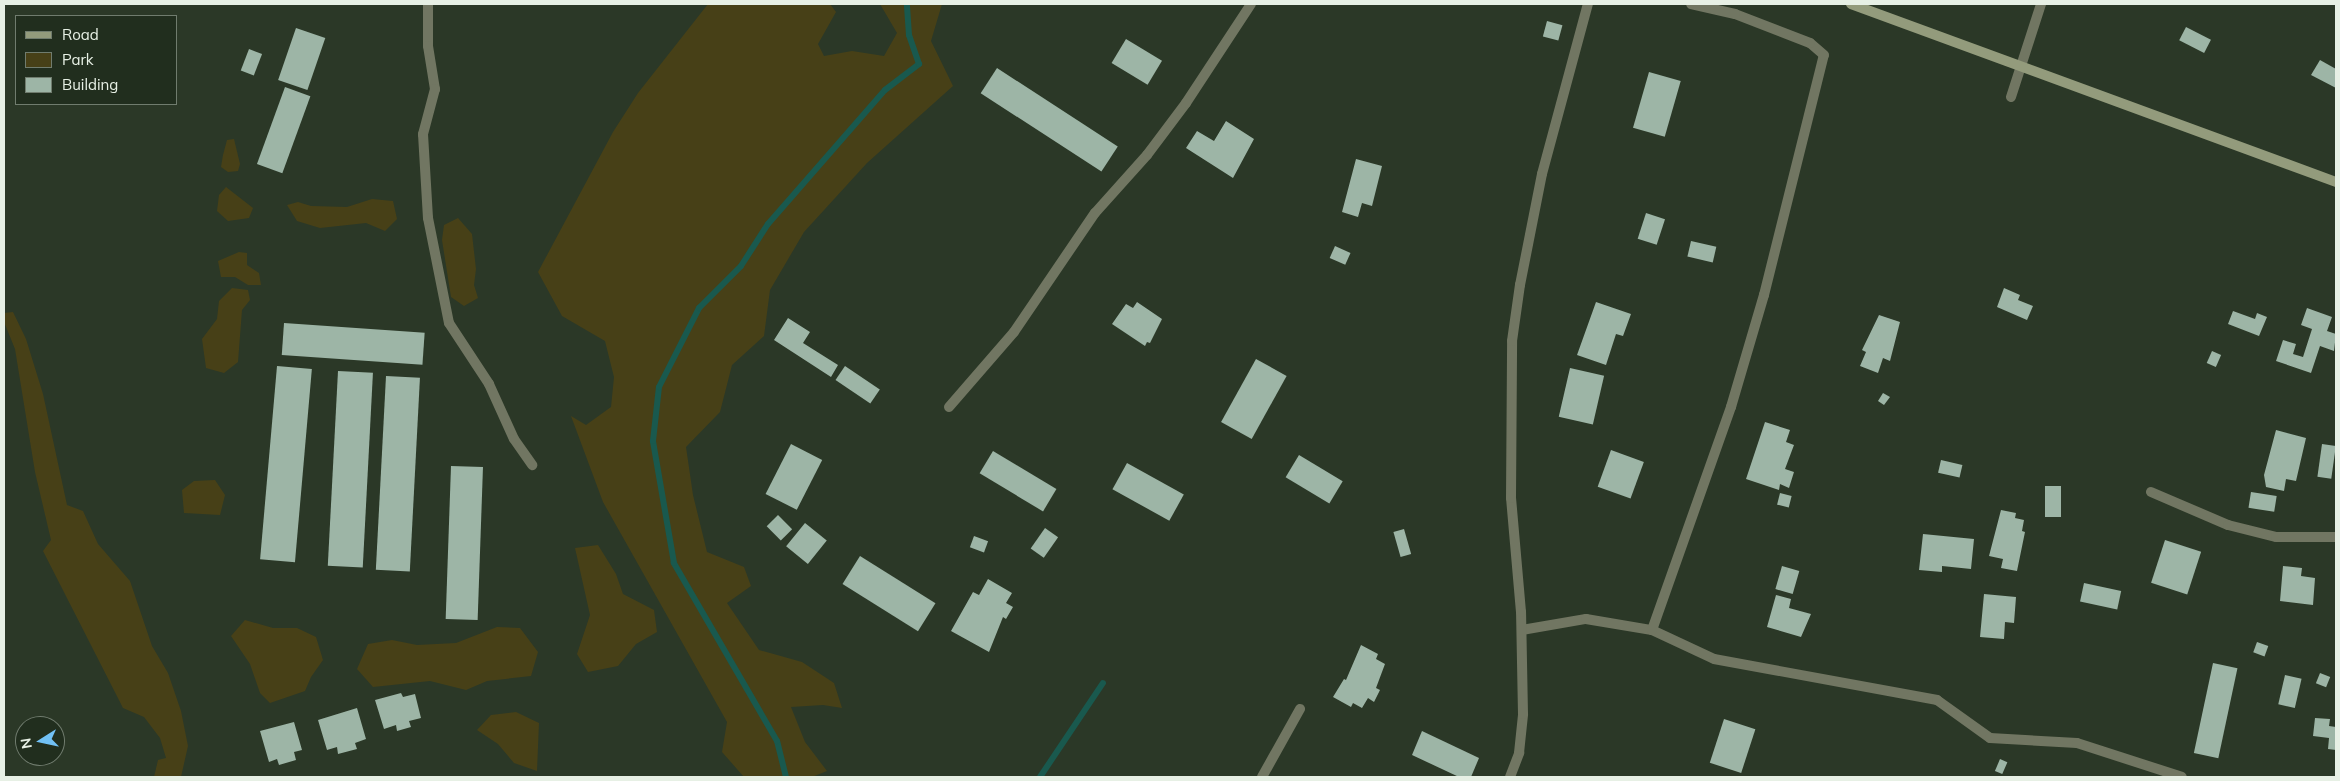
<!DOCTYPE html>
<style>
body{margin:0}
#map{position:relative;width:2340px;height:781px;overflow:hidden;background:#2b3827;font-family:Mulish,sans-serif}
div>[style]{position:absolute}
.green>*{inset:0;background:#474017}
.stream>*{height:6px;margin:-3px;padding:0 3px;transform-origin:3px;border-radius:3px;background:#19594e}
.building>*{inset:0;background:#9db5a6;transform-origin:0 0}
.minor>*{height:10px;margin:-5px;padding:0 5px;transform-origin:5px;border-radius:5px;background:#717662}
.secondary>*{height:10px;margin:-5px;padding:0 5px;transform-origin:5px;border-radius:5px;background:#939b7c}
span{translate:-50% -50%;white-space:nowrap;text-align:center;line-height:1.15;-webkit-text-stroke:5px #212e1e;paint-order:stroke}
.frame{position:absolute;inset:0;border:5px solid #e7f0e5;pointer-events:none}
.legend{position:absolute;left:15px;top:15px;width:162px;height:90px;box-sizing:border-box;background:#212e1e;border:1px solid #707c6e;margin:0;padding:6px 9px;list-style:none;font-size:15px;color:#e7f0e5}
.legend li{display:flex;align-items:center;gap:10px;height:25px}
.legend b{width:25px;border:1px solid #707c6e}
.north{position:absolute;left:15px;top:716px;width:50px;height:50px;box-sizing:border-box;background:#212e1e;border:1px solid #707c6e;border-radius:50%;rotate:260deg;font-size:14px;font-weight:700;line-height:20px;text-align:center;color:#e7f0e5}
.north::after{content:'';display:block;margin:auto;width:18px;height:22px;background:#71c1f5;clip-path:polygon(50% 0,100% 100%,50% 72%,0 100%)}
</style>
<div id="map">
<div class="green">
<i style="clip-path:polygon(708px 4px,830px 4px,836px 12px,818px 44px,824px 56px,852px 51px,884px 56px,897px 33px,880px 4px,942px 4px,931px 41px,953px 86px,867px 163px,804px 232px,770px 290px,764px 336px,732px 365px,720px 412px,686px 447px,693px 495px,707px 552px,744px 567px,751px 586px,727px 603px,759px 650px,802px 662px,834px 683px,842px 708px,823px 705px,791px 707px,805px 742px,827px 771px,812px 777px,744px 777px,722px 752px,727px 722px,603px 502px,571px 416px,586px 425px,611px 407px,614px 377px,605px 341px,562px 316px,538px 272px,613px 132px,638px 93px)"></i>
<i style="clip-path:polygon(234px 139px,240px 164px,238px 171px,228px 172px,221px 167px,223px 155px,227px 140px)"></i>
<i style="clip-path:polygon(226px 187px,253px 208px,249px 218px,228px 221px,217px 211px,219px 195px)"></i>
<i style="clip-path:polygon(372px 199px,393px 201px,397px 219px,385px 231px,366px 223px,320px 228px,297px 221px,287px 205px,298px 202px,311px 206px,347px 207px)"></i>
<i style="clip-path:polygon(458px 218px,472px 234px,476px 269px,474px 285px,478px 298px,464px 306px,451px 297px,442px 240px,444px 225px)"></i>
<i style="clip-path:polygon(239px 252px,247px 253px,247px 265px,259px 273px,261px 285px,248px 285px,235px 277px,221px 277px,218px 261px)"></i>
<i style="clip-path:polygon(232px 288px,248px 290px,250px 300px,242px 310px,238px 362px,224px 373px,206px 368px,202px 339px,217px 319px,219px 301px)"></i>
<i style="clip-path:polygon(13px 312px,26px 339px,43px 394px,67px 505px,83px 511px,98px 544px,130px 581px,152px 646px,168px 673px,181px 711px,188px 746px,181px 777px,154px 777px,158px 760px,166px 758px,160px 738px,144px 717px,123px 708px,43px 551px,51px 540px,35px 472px,15px 349px,4px 322px,4px 313px)"></i>
<i style="clip-path:polygon(215px 480px,225px 495px,220px 515px,184px 513px,182px 490px,194px 481px)"></i>
<i style="clip-path:polygon(598px 545px,616px 574px,623px 594px,654px 610px,657px 632px,636px 644px,618px 666px,588px 672px,577px 654px,590px 615px,575px 548px)"></i>
<i style="clip-path:polygon(245px 620px,273px 628px,297px 628px,316px 637px,323px 660px,311px 677px,305px 691px,270px 703px,260px 693px,250px 664px,231px 636px)"></i>
<i style="clip-path:polygon(497px 627px,520px 628px,538px 652px,531px 676px,487px 681px,466px 690px,430px 681px,373px 687px,357px 669px,368px 644px,392px 640px,417px 645px,456px 643px)"></i>
<i style="clip-path:polygon(516px 712px,539px 723px,537px 771px,514px 763px,498px 744px,477px 730px,491px 715px)"></i>
</div>
<div class="stream">
<i style="left:786px;top:777px;width:37px;rotate:-104deg"></i>
<i style="left:777px;top:741px;width:206px;rotate:-120.1deg"></i>
<i style="left:674px;top:563px;width:124px;rotate:-99.8deg"></i>
<i style="left:653px;top:441px;width:54px;rotate:-83.7deg"></i>
<i style="left:659px;top:387px;width:89px;rotate:-63.1deg"></i>
<i style="left:699px;top:308px;width:59px;rotate:-45deg"></i>
<i style="left:741px;top:266px;width:50px;rotate:-57.3deg"></i>
<i style="left:768px;top:224px;width:178px;rotate:-48.9deg"></i>
<i style="left:885px;top:90px;width:43px;rotate:-37.4deg"></i>
<i style="left:919px;top:64px;width:31px;rotate:-109deg"></i>
<i style="left:909px;top:35px;width:31px;rotate:-94deg"></i>
<i style="left:1040px;top:777px;width:113px;rotate:-56.2deg"></i>
</div>
<div class="building">
<i style="left:1547px;top:21px;width:16px;height:16px;rotate:15deg"></i>
<i style="left:2186px;top:27px;width:28px;height:15px;rotate:27deg"></i>
<i style="left:296px;top:28px;width:31px;height:55px;rotate:19deg"></i>
<i style="left:1126px;top:39px;width:42px;height:28px;rotate:31deg"></i>
<i style="left:249px;top:49px;width:14px;height:23px;rotate:21deg"></i>
<i style="clip-path:polygon(2320px 60px,2336px 69px,2336px 88px,2311px 75px)"></i>
<i style="left:997px;top:68px;width:144px;height:30px;rotate:33deg"></i>
<i style="left:1649px;top:72px;width:33px;height:58px;rotate:16deg"></i>
<i style="left:285px;top:87px;width:27px;height:82px;rotate:20deg"></i>
<i style="clip-path:polygon(1226px 121px,1254px 139px,1233px 178px,1186px 148px,1197px 131px,1214px 141px)"></i>
<i style="clip-path:polygon(1356px 159px,1382px 166px,1372px 206px,1362px 203px,1358px 217px,1342px 212px)"></i>
<i style="left:1646px;top:213px;width:20px;height:27px;rotate:18deg"></i>
<i style="left:1691px;top:241px;width:26px;height:16px;rotate:13deg"></i>
<i style="left:1335px;top:246px;width:17px;height:13px;rotate:24deg"></i>
<i style="clip-path:polygon(2004px 288px,2020px 295px,2018px 300px,2033px 306px,2027px 320px,1997px 307px)"></i>
<i style="clip-path:polygon(1137px 302px,1162px 319px,1150px 343px,1147px 342px,1145px 346px,1112px 324px,1126px 304px,1133px 308px)"></i>
<i style="clip-path:polygon(1596px 302px,1631px 314px,1623px 336px,1616px 334px,1606px 365px,1577px 355px)"></i>
<i style="clip-path:polygon(2307px 308px,2332px 317px,2327px 331px,2336px 334px,2334px 351px,2320px 346px,2311px 373px,2276px 361px,2283px 340px,2296px 344px,2293px 354px,2303px 357px,2312px 329px,2301px 325px)"></i>
<i style="clip-path:polygon(2233px 311px,2255px 319px,2257px 313px,2267px 317px,2259px 336px,2228px 324px)"></i>
<i style="clip-path:polygon(1879px 315px,1900px 322px,1890px 361px,1883px 358px,1878px 373px,1860px 366px,1866px 352px,1862px 350px)"></i>
<i style="clip-path:polygon(788px 318px,810px 332px,803px 343px,838px 365px,831px 377px,774px 340px)"></i>
<i style="left:284px;top:323px;width:141px;height:32px;rotate:4deg"></i>
<i style="left:2212px;top:351px;width:10px;height:13px;rotate:24deg"></i>
<i style="left:1256px;top:359px;width:35px;height:72px;rotate:29deg"></i>
<i style="left:277px;top:366px;width:35px;height:194px;rotate:5deg"></i>
<i style="left:845px;top:366px;width:42px;height:17px;rotate:34deg"></i>
<i style="left:1570px;top:368px;width:35px;height:50px;rotate:13deg"></i>
<i style="left:338px;top:371px;width:35px;height:195px;rotate:3deg"></i>
<i style="left:386px;top:376px;width:34px;height:194px;rotate:3deg"></i>
<i style="clip-path:polygon(1883px 393px,1890px 397px,1884px 405px,1878px 401px)"></i>
<i style="clip-path:polygon(1765px 422px,1790px 430px,1786px 442px,1794px 445px,1785px 469px,1794px 472px,1789px 488px,1780px 484px,1779px 490px,1746px 479px)"></i>
<i style="clip-path:polygon(2276px 430px,2306px 438px,2296px 481px,2286px 479px,2284px 491px,2266px 487px,2264px 475px)"></i>
<i style="left:791px;top:444px;width:35px;height:56px;rotate:27deg"></i>
<i style="left:2322px;top:444px;width:14px;height:33px;rotate:8deg"></i>
<i style="left:1611px;top:450px;width:35px;height:39px;rotate:20deg"></i>
<i style="left:993px;top:451px;width:74px;height:26px;rotate:31deg"></i>
<i style="left:1299px;top:455px;width:51px;height:26px;rotate:31deg"></i>
<i style="left:1941px;top:460px;width:22px;height:13px;rotate:13deg"></i>
<i style="left:1127px;top:463px;width:65px;height:30px;rotate:29deg"></i>
<i style="left:451px;top:466px;width:32px;height:153px;rotate:2deg"></i>
<i style="left:2045px;top:486px;width:16px;height:31px"></i>
<i style="left:2251px;top:492px;width:26px;height:16px;rotate:9deg"></i>
<i style="left:1780px;top:493px;width:12px;height:12px;rotate:14deg"></i>
<i style="clip-path:polygon(2001px 510px,2016px 513px,2015px 518px,2024px 520px,2022px 531px,2025px 532px,2017px 571px,2001px 568px,2003px 559px,1989px 556px)"></i>
<i style="left:778px;top:515px;width:20px;height:16px;rotate:45deg"></i>
<i style="left:805px;top:523px;width:28px;height:30px;rotate:39deg"></i>
<i style="left:1045px;top:528px;width:16px;height:25px;rotate:35deg"></i>
<i style="left:1404px;top:529px;width:26px;height:11px;rotate:74deg"></i>
<i style="clip-path:polygon(1923px 534px,1974px 539px,1971px 569px,1942px 566px,1942px 572px,1919px 570px)"></i>
<i style="left:974px;top:536px;width:15px;height:12px;rotate:20deg"></i>
<i style="left:2165px;top:540px;width:38px;height:45px;rotate:18deg"></i>
<i style="left:860px;top:556px;width:89px;height:33px;rotate:32deg"></i>
<i style="left:1782px;top:566px;width:18px;height:24px;rotate:16deg"></i>
<i style="clip-path:polygon(2283px 566px,2302px 568px,2301px 576px,2315px 578px,2313px 605px,2280px 601px)"></i>
<i style="clip-path:polygon(988px 579px,1012px 593px,1006px 603px,1013px 607px,1006px 619px,1003px 617px,989px 652px,951px 631px,973px 592px,979px 595px)"></i>
<i style="left:2084px;top:583px;width:38px;height:19px;rotate:12deg"></i>
<i style="clip-path:polygon(1984px 594px,2016px 597px,2014px 623px,2005px 622px,2004px 639px,1980px 637px)"></i>
<i style="clip-path:polygon(1776px 595px,1791px 599px,1789px 608px,1811px 614px,1801px 637px,1767px 627px)"></i>
<i style="left:2257px;top:642px;width:12px;height:11px;rotate:20deg"></i>
<i style="clip-path:polygon(1361px 645px,1378px 654px,1376px 659px,1385px 664px,1376px 688px,1380px 690px,1374px 702px,1368px 698px,1362px 708px,1353px 703px,1351px 707px,1333px 697px,1344px 679px,1346px 680px)"></i>
<i style="left:2213px;top:663px;width:25px;height:92px;rotate:12deg"></i>
<i style="left:2320px;top:673px;width:11px;height:11px;rotate:22deg"></i>
<i style="left:2285px;top:675px;width:17px;height:30px;rotate:13deg"></i>
<i style="clip-path:polygon(401px 693px,403px 697px,415px 694px,421px 718px,409px 721px,411px 727px,397px 731px,396px 725px,384px 729px,375px 700px)"></i>
<i style="clip-path:polygon(357px 708px,366px 739px,355px 743px,357px 749px,338px 754px,337px 747px,327px 750px,318px 720px)"></i>
<i style="clip-path:polygon(2315px 718px,2330px 719px,2329px 726px,2336px 727px,2336px 750px,2328px 749px,2329px 738px,2313px 736px)"></i>
<i style="left:1724px;top:719px;width:33px;height:46px;rotate:18deg"></i>
<i style="clip-path:polygon(294px 722px,302px 750px,294px 752px,296px 760px,279px 765px,277px 759px,269px 762px,260px 731px)"></i>
<i style="clip-path:polygon(1422px 731px,1479px 758px,1471px 777px,1459px 777px,1412px 755px)"></i>
<i style="left:2000px;top:759px;width:8px;height:13px;rotate:23deg"></i>
</div>
<div class="minor">
<i style="left:428px;top:4px;width:42px;rotate:90deg"></i>
<i style="left:428px;top:46px;width:44px;rotate:80.8deg"></i>
<i style="left:435px;top:89px;width:47px;rotate:104.9deg"></i>
<i style="left:423px;top:134px;width:84px;rotate:86.6deg"></i>
<i style="left:428px;top:218px;width:107px;rotate:78.7deg"></i>
<i style="left:449px;top:323px;width:73px;rotate:56.7deg"></i>
<i style="left:489px;top:384px;width:60px;rotate:65.6deg"></i>
<i style="left:514px;top:439px;width:32px;rotate:55deg"></i>
<i style="left:2011px;top:97px;width:98px;rotate:-72.1deg"></i>
<i style="left:949px;top:407px;width:99px;rotate:-49.1deg"></i>
<i style="left:1014px;top:332px;width:144px;rotate:-55.8deg"></i>
<i style="left:1095px;top:213px;width:78px;rotate:-48.1deg"></i>
<i style="left:1147px;top:155px;width:65px;rotate:-53.1deg"></i>
<i style="left:1186px;top:103px;width:118px;rotate:-56.7deg"></i>
<i style="left:2151px;top:492px;width:84px;rotate:23.2deg"></i>
<i style="left:2228px;top:525px;width:49px;rotate:14deg"></i>
<i style="left:2276px;top:537px;width:60px"></i>
<i style="left:1522px;top:630px;width:65px;rotate:-9.8deg"></i>
<i style="left:1586px;top:619px;width:67px;rotate:9.5deg"></i>
<i style="left:1652px;top:630px;width:68px;rotate:25.1deg"></i>
<i style="left:1714px;top:659px;width:227px;rotate:10.4deg"></i>
<i style="left:1937px;top:700px;width:65px;rotate:35.6deg"></i>
<i style="left:1990px;top:738px;width:87px;rotate:3.3deg"></i>
<i style="left:2077px;top:743px;width:110px;rotate:17.9deg"></i>
<i style="left:1652px;top:630px;width:237px;rotate:-70.5deg"></i>
<i style="left:1731px;top:407px;width:117px;rotate:-73.6deg"></i>
<i style="left:1764px;top:295px;width:247px;rotate:-76deg"></i>
<i style="left:1824px;top:55px;width:18px;rotate:-139deg"></i>
<i style="left:1810px;top:43px;width:80px;rotate:-158.9deg"></i>
<i style="left:1735px;top:14px;width:45px;rotate:-167.2deg"></i>
<i style="left:1262px;top:777px;width:78px;rotate:-60.8deg"></i>
<i style="left:1510px;top:777px;width:26px;rotate:-69deg"></i>
<i style="left:1519px;top:753px;width:39px;rotate:-84deg"></i>
<i style="left:1523px;top:714px;width:102px;rotate:-91.1deg"></i>
<i style="left:1521px;top:612px;width:114px;rotate:-95deg"></i>
<i style="left:1511px;top:498px;width:157px;rotate:-89.6deg"></i>
<i style="left:1512px;top:341px;width:57px;rotate:-81.9deg"></i>
<i style="left:1520px;top:285px;width:113px;rotate:-78.8deg"></i>
<i style="left:1542px;top:174px;width:176px;rotate:-74.9deg"></i>
</div>
<div class="secondary">
<i style="left:1851px;top:4px;width:517px;rotate:20.15deg"></i>
</div>
<div class="frame"></div>
<ul class="legend">
<li><b style="height:6px;background:#939b7c"></b>Road</li>
<li><b style="height:14px;background:#474017"></b>Park</li>
<li><b style="height:14px;background:#9db5a6"></b>Building</li>
</ul>
<div class="north">N</div>
</div>
